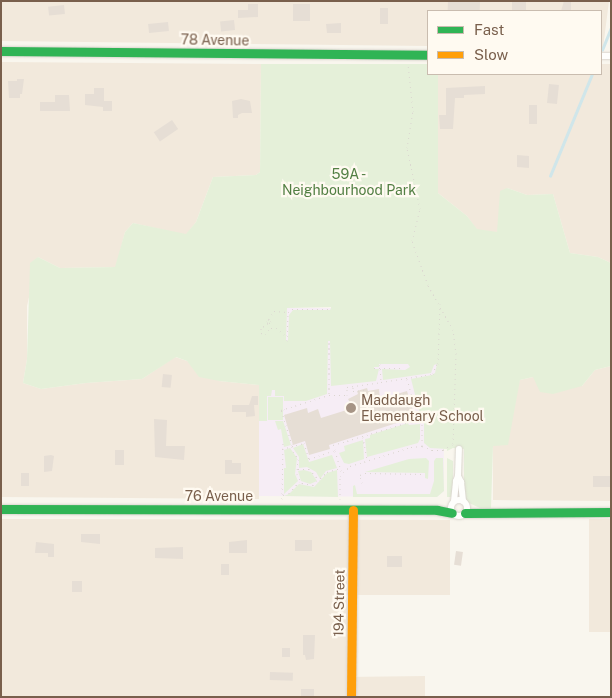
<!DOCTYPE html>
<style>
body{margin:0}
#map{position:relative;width:612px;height:698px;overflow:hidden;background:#f9f6ee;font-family:"Public Sans",sans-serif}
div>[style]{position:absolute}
.residential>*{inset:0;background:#f2e9dc;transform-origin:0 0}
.education>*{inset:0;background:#f6edf5}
.green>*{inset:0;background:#e5f0d9;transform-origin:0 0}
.stream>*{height:2.5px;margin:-1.25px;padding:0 1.25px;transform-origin:1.25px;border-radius:1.25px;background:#d0e6ea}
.building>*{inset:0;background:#e6ded5;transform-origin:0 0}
.path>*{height:1px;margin-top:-0.5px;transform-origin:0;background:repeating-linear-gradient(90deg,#dbd6d0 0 1px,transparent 0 5px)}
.roads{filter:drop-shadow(0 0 1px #d8d3cc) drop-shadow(0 0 1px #d8d3cc)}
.street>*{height:6px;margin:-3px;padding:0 3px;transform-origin:3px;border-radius:3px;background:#fefefc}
.street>.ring{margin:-3px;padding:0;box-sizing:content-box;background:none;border:6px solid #fefefc;border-radius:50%}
.fast>*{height:9px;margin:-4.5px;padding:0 4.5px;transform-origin:4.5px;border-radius:4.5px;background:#30b455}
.slow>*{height:9px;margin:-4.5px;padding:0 4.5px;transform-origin:4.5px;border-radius:4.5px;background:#ff9f0a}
.dots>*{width:14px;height:14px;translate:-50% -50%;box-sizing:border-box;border:2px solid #fffaf1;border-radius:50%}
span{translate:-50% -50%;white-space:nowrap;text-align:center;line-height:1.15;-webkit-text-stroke:4.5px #fffaf1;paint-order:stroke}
.street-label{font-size:14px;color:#795f4c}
.park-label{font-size:14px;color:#527f43}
.poi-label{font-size:14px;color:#795f4c}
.left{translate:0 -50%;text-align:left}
.frame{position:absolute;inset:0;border:2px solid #795f4c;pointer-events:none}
.legend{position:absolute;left:427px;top:10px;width:175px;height:65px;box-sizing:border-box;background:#fffaf1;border:1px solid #c9bcaf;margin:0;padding:6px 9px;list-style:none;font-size:15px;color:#795f4c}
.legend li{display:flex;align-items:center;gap:10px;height:25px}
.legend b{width:25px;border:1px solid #c9bcaf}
</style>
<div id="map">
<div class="residential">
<i style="clip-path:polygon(1px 1px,609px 1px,603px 48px,601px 48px,601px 11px,428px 11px,428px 46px,1px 41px)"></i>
<i style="clip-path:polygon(1px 62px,261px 64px,260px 172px,256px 175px,213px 177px,196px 222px,186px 235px,133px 223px,125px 232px,116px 267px,60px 268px,38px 257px,27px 306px,27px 359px,23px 383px,41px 389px,86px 383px,142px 379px,175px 357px,187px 361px,219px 381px,259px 385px,259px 499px,1px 497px)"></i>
<i style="clip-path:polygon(601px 64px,611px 64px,611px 263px,598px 257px,570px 253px,553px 194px,527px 195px,507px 188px,497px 233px,477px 230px,467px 216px,438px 193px,438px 74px,601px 74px)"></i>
<i style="clip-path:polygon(611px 366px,611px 501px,493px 500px,493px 446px,520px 380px,533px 377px,582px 386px,595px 370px)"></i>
<i style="clip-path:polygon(1px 519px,450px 520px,450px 595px,347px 595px,347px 677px,425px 676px,425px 697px,1px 697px)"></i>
<i style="left:589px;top:519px;width:22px;height:113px"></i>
</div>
<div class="education">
<i style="clip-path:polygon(287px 308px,443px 308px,444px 491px,437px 497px,259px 496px,259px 341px)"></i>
</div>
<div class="green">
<i style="clip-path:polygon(evenodd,261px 64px,428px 64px,428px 74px,438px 74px,438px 193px,467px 216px,477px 229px,497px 232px,500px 191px,507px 188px,527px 195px,553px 194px,570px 253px,598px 257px,611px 263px,611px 366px,595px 370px,582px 386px,553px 394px,540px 392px,533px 377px,520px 380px,508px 445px,493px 446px,491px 508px,480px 508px,467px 502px,464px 492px,464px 449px,453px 448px,447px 451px,447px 449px,430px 448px,424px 443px,424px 422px,430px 420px,430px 418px,421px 418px,411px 379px,432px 375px,435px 373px,437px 364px,434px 365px,431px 373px,383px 380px,382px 369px,405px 370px,410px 367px,408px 364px,379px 364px,379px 367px,374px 367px,374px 369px,379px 369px,376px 381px,331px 386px,330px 341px,328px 341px,327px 394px,306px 401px,284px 401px,284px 396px,275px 396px,275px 390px,272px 390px,271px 396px,267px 396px,267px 421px,259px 421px,259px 385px,219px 381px,199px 377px,187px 361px,176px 357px,142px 379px,86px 383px,41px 389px,23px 383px,27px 359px,30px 263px,38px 257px,60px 268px,115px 267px,125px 232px,133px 223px,186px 234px,196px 222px,213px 177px,256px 175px,260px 172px,261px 64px,287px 308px,331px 307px,331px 308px,330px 310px,293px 310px,289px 315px,288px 340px,286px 341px,287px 308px)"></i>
<i style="left:268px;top:397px;width:15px;height:23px"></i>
<i style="clip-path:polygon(275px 421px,283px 421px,291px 445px,284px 447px,281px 429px,278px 430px)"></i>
<i style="clip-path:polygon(408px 423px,409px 425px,420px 424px,420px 439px,418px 443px,367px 457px,365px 439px,370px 438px,370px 435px)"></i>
<i style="clip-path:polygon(363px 440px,364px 459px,349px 464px,344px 463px,339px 453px,345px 451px,344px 446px)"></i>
<i style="clip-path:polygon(303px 444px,309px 462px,332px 455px,337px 468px,326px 471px,320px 479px,316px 472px,307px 467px,299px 468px,299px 457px,293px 448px)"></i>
<i style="clip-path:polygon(290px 448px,297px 458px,295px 474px,298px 481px,284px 494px,284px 468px,286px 468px,284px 450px)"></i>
<i style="clip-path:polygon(426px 458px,429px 461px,428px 479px,425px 478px,425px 473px,365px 472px,409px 459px)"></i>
<i style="clip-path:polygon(436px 458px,443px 458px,444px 491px,437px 497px,353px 497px,353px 486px,355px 485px,357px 494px,430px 494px,434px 481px,434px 461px)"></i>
<i style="clip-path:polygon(447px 458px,453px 461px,453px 496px,450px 497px,447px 497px)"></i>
<i style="clip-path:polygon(304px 470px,311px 472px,317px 481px,310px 484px,301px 481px,298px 471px)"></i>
<i style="clip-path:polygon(337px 470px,338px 497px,284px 496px,289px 494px,299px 484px,314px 487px,327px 473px)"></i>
</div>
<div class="stream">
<i style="left:602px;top:50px;width:24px;rotate:-68deg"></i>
<i style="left:550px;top:176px;width:110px;rotate:-67.6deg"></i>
</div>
<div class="building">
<i style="left:448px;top:1px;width:32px;height:9px;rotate:2deg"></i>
<i style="left:512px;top:1px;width:14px;height:10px"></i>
<i style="clip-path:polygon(564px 1px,571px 1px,571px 11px,561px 11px)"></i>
<i style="clip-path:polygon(248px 4px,258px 4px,258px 17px,238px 18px,238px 10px,248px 10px)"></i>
<i style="left:293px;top:4px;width:17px;height:17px"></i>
<i style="left:64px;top:5px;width:9px;height:16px;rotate:84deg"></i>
<i style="left:380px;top:8px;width:8px;height:16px"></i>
<i style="left:234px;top:20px;width:10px;height:14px;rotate:84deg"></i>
<i style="left:168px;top:22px;width:9px;height:20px;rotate:84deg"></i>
<i style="clip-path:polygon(341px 23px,341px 33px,327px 33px,326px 24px)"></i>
<i style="clip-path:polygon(17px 79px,24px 79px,22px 94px,20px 94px,20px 98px,9px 98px,8px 81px,17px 81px)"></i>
<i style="left:549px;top:84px;width:10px;height:19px;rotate:6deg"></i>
<i style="clip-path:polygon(485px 86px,485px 94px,464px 95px,464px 98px,455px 98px,453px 129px,440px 129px,439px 115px,446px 115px,446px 88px)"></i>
<i style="clip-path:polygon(94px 88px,104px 88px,104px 101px,112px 101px,112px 111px,103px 111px,103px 107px,85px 105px,85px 94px,94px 94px)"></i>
<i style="clip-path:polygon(55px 95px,69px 95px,70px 111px,40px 111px,40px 102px,55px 102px)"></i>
<i style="clip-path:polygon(241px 99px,250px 101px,252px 113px,242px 113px,238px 115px,238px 118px,233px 118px,232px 101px)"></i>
<i style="left:529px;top:105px;width:8px;height:19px"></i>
<i style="left:172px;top:120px;width:11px;height:22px;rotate:56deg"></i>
<i style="clip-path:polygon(517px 155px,529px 156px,529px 168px,517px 167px)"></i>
<i style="left:163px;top:374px;width:9px;height:13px;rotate:6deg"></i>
<i style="clip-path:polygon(367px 388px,368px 391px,379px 389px,380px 399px,407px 391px,415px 417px,329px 445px,330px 449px,309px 455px,305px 441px,293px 445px,284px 415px,307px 408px,308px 413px,318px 409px,321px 418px,353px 408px,348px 399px,358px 394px,357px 391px)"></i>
<i style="clip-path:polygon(252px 396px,258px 396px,258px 405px,254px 405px,255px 416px,246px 417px,246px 412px,232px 412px,232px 405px,249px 405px)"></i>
<i style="clip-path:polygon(154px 419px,167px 420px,166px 446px,185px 446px,184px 460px,155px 457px)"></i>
<i style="left:115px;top:450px;width:9px;height:15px"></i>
<i style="clip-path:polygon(51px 455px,54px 456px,52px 471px,44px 472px,44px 456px)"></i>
<i style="clip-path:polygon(225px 460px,232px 460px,232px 463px,241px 463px,241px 474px,225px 474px)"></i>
<i style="left:21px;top:473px;width:8px;height:13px"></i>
<i style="left:610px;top:476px;width:11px;height:17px;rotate:90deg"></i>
<i style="clip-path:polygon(81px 534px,100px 534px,100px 544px,81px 542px)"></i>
<i style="clip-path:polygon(247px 540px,247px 553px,229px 553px,229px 542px)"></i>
<i style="left:295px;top:540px;width:17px;height:11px"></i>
<i style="clip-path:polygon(36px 542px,54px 544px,54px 557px,48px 557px,48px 553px,35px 553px)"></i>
<i style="clip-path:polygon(183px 547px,183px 559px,155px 558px,155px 548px)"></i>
<i style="left:456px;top:551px;width:7px;height:14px;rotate:8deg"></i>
<i style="left:387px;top:556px;width:15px;height:11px"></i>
<i style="left:221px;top:564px;width:8px;height:11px"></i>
<i style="left:72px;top:581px;width:10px;height:11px"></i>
<i style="clip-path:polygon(303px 635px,315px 635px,314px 659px,306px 660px,305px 655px,303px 655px)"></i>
<i style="left:282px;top:648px;width:8px;height:9px"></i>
<i style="left:270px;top:672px;width:23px;height:8px;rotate:2deg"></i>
<i style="left:301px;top:689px;width:13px;height:8px"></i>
</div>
<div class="path">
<i style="left:268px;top:319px;width:4px;rotate:34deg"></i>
<i style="left:271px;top:321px;width:2px;rotate:117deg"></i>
<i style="left:270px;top:323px;width:3px;rotate:-162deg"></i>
<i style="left:267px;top:322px;width:3px;rotate:-72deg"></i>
<i style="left:269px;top:319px;width:9px;rotate:-58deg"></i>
<i style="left:274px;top:311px;width:14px;rotate:4deg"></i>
<i style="left:268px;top:323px;width:9px;rotate:144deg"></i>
<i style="left:261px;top:328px;width:5px;rotate:90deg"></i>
<i style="left:261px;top:333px;width:4px;rotate:14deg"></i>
<i style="left:265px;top:334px;width:8px;rotate:-45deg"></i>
<i style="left:271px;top:328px;width:5px"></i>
<i style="left:276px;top:328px;width:13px;rotate:39deg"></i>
<i style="left:287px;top:341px;width:29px;rotate:-88deg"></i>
<i style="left:288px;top:312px;width:5px;rotate:-37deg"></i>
<i style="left:292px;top:309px;width:38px"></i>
<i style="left:380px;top:364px;width:18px;rotate:87deg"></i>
<i style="left:381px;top:382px;width:53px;rotate:-8.7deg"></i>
<i style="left:433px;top:374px;width:9px;rotate:-72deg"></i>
<i style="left:436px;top:365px;width:2px;rotate:-27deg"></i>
<i style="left:438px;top:364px;width:60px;rotate:-88.1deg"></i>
<i style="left:374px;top:368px;width:27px"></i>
<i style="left:407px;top:379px;width:41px;rotate:74.2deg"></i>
<i style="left:353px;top:387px;width:4px;rotate:90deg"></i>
<i style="left:353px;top:391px;width:13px;rotate:-4deg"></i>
<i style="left:329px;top:394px;width:53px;rotate:-90deg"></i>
<i style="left:284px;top:409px;width:5px;rotate:68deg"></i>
<i style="left:363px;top:437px;width:23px;rotate:80deg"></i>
<i style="left:292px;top:445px;width:37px;rotate:-107deg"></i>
<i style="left:281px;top:410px;width:50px;rotate:-17.4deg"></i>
<i style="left:329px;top:395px;width:18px"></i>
<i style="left:347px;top:395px;width:8px;rotate:-90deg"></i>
<i style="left:347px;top:387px;width:34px;rotate:-8deg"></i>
<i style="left:291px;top:447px;width:14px;rotate:60deg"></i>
<i style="left:298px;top:459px;width:15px;rotate:94deg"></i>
<i style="left:297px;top:474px;width:10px;rotate:61deg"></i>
<i style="left:302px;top:483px;width:11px;rotate:10deg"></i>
<i style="left:313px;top:485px;width:19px;rotate:-43deg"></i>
<i style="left:327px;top:472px;width:14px;rotate:-17deg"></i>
<i style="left:282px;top:449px;width:23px;rotate:-15deg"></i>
<i style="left:304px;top:443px;width:17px;rotate:73deg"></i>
<i style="left:309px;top:459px;width:28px;rotate:-19deg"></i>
<i style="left:335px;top:450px;width:5px;rotate:-112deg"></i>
<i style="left:333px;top:445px;width:90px;rotate:-16.8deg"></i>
<i style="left:419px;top:419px;width:3px"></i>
<i style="left:422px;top:419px;width:26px;rotate:90deg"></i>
<i style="left:335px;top:451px;width:24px;rotate:73deg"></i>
<i style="left:298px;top:469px;width:11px"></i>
<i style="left:309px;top:469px;width:15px;rotate:48deg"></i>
<i style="left:362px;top:483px;width:8px;rotate:-104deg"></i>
<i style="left:360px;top:475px;width:5px;rotate:-22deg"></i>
<i style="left:365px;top:473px;width:60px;rotate:1deg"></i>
<i style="left:283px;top:495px;width:6px;rotate:-18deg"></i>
<i style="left:289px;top:493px;width:15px;rotate:-48deg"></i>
<i style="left:282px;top:499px;width:59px;rotate:-89deg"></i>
<i style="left:340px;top:499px;width:23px;rotate:-90deg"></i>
<i style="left:340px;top:476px;width:14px;rotate:-45deg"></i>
<i style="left:350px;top:466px;width:64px;rotate:-17.3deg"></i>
<i style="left:411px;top:447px;width:11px;rotate:-5deg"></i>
<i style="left:422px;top:446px;width:11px;rotate:22deg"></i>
<i style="left:432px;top:450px;width:11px"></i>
<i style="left:443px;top:450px;width:12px;rotate:-31deg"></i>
<i style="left:453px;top:444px;width:90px;rotate:-88.1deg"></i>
<i style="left:456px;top:354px;width:24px;rotate:-97deg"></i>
<i style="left:453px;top:330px;width:51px;rotate:-119.1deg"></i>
<i style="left:428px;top:285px;width:47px;rotate:-110deg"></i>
<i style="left:412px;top:241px;width:33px;rotate:-76deg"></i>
<i style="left:420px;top:209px;width:62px;rotate:-102deg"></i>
<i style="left:407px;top:148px;width:36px;rotate:-81deg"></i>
<i style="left:413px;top:112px;width:48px;rotate:-95.9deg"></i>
</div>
<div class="roads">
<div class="street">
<i style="left:601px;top:56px;width:10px"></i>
<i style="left:458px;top:476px;width:7px;rotate:63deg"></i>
<i style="left:461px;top:482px;width:19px;rotate:84deg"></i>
<i class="ring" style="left:451px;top:500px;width:10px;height:10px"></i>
<i style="left:454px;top:501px;width:20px;rotate:-84deg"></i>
<i style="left:456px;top:481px;width:5px;rotate:-68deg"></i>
<i style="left:458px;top:476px;width:27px;rotate:-88deg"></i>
</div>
<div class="fast">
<i style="left:1px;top:51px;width:427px;rotate:0.5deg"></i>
<i style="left:1px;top:509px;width:436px;rotate:0.1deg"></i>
<i style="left:437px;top:510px;width:15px;rotate:11deg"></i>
<i style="left:465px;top:513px;width:146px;rotate:-0.4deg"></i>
</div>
<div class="slow">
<i style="left:351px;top:697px;width:187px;rotate:-89.4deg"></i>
</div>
</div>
<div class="dots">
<i style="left:351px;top:408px;background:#a69485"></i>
</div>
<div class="street-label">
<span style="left:215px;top:40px;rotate:1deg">78 Avenue</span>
<span style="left:219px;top:496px">76 Avenue</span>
<span style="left:339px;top:603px;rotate:-89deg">194 Street</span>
</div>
<div class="park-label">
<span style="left:349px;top:182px">59A -<br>Neighbourhood Park</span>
</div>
<div class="poi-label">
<span class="left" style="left:361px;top:408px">Maddaugh<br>Elementary School</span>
</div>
<div class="frame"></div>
<ul class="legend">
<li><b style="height:6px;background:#30b455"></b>Fast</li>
<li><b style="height:6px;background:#ff9f0a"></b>Slow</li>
</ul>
</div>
